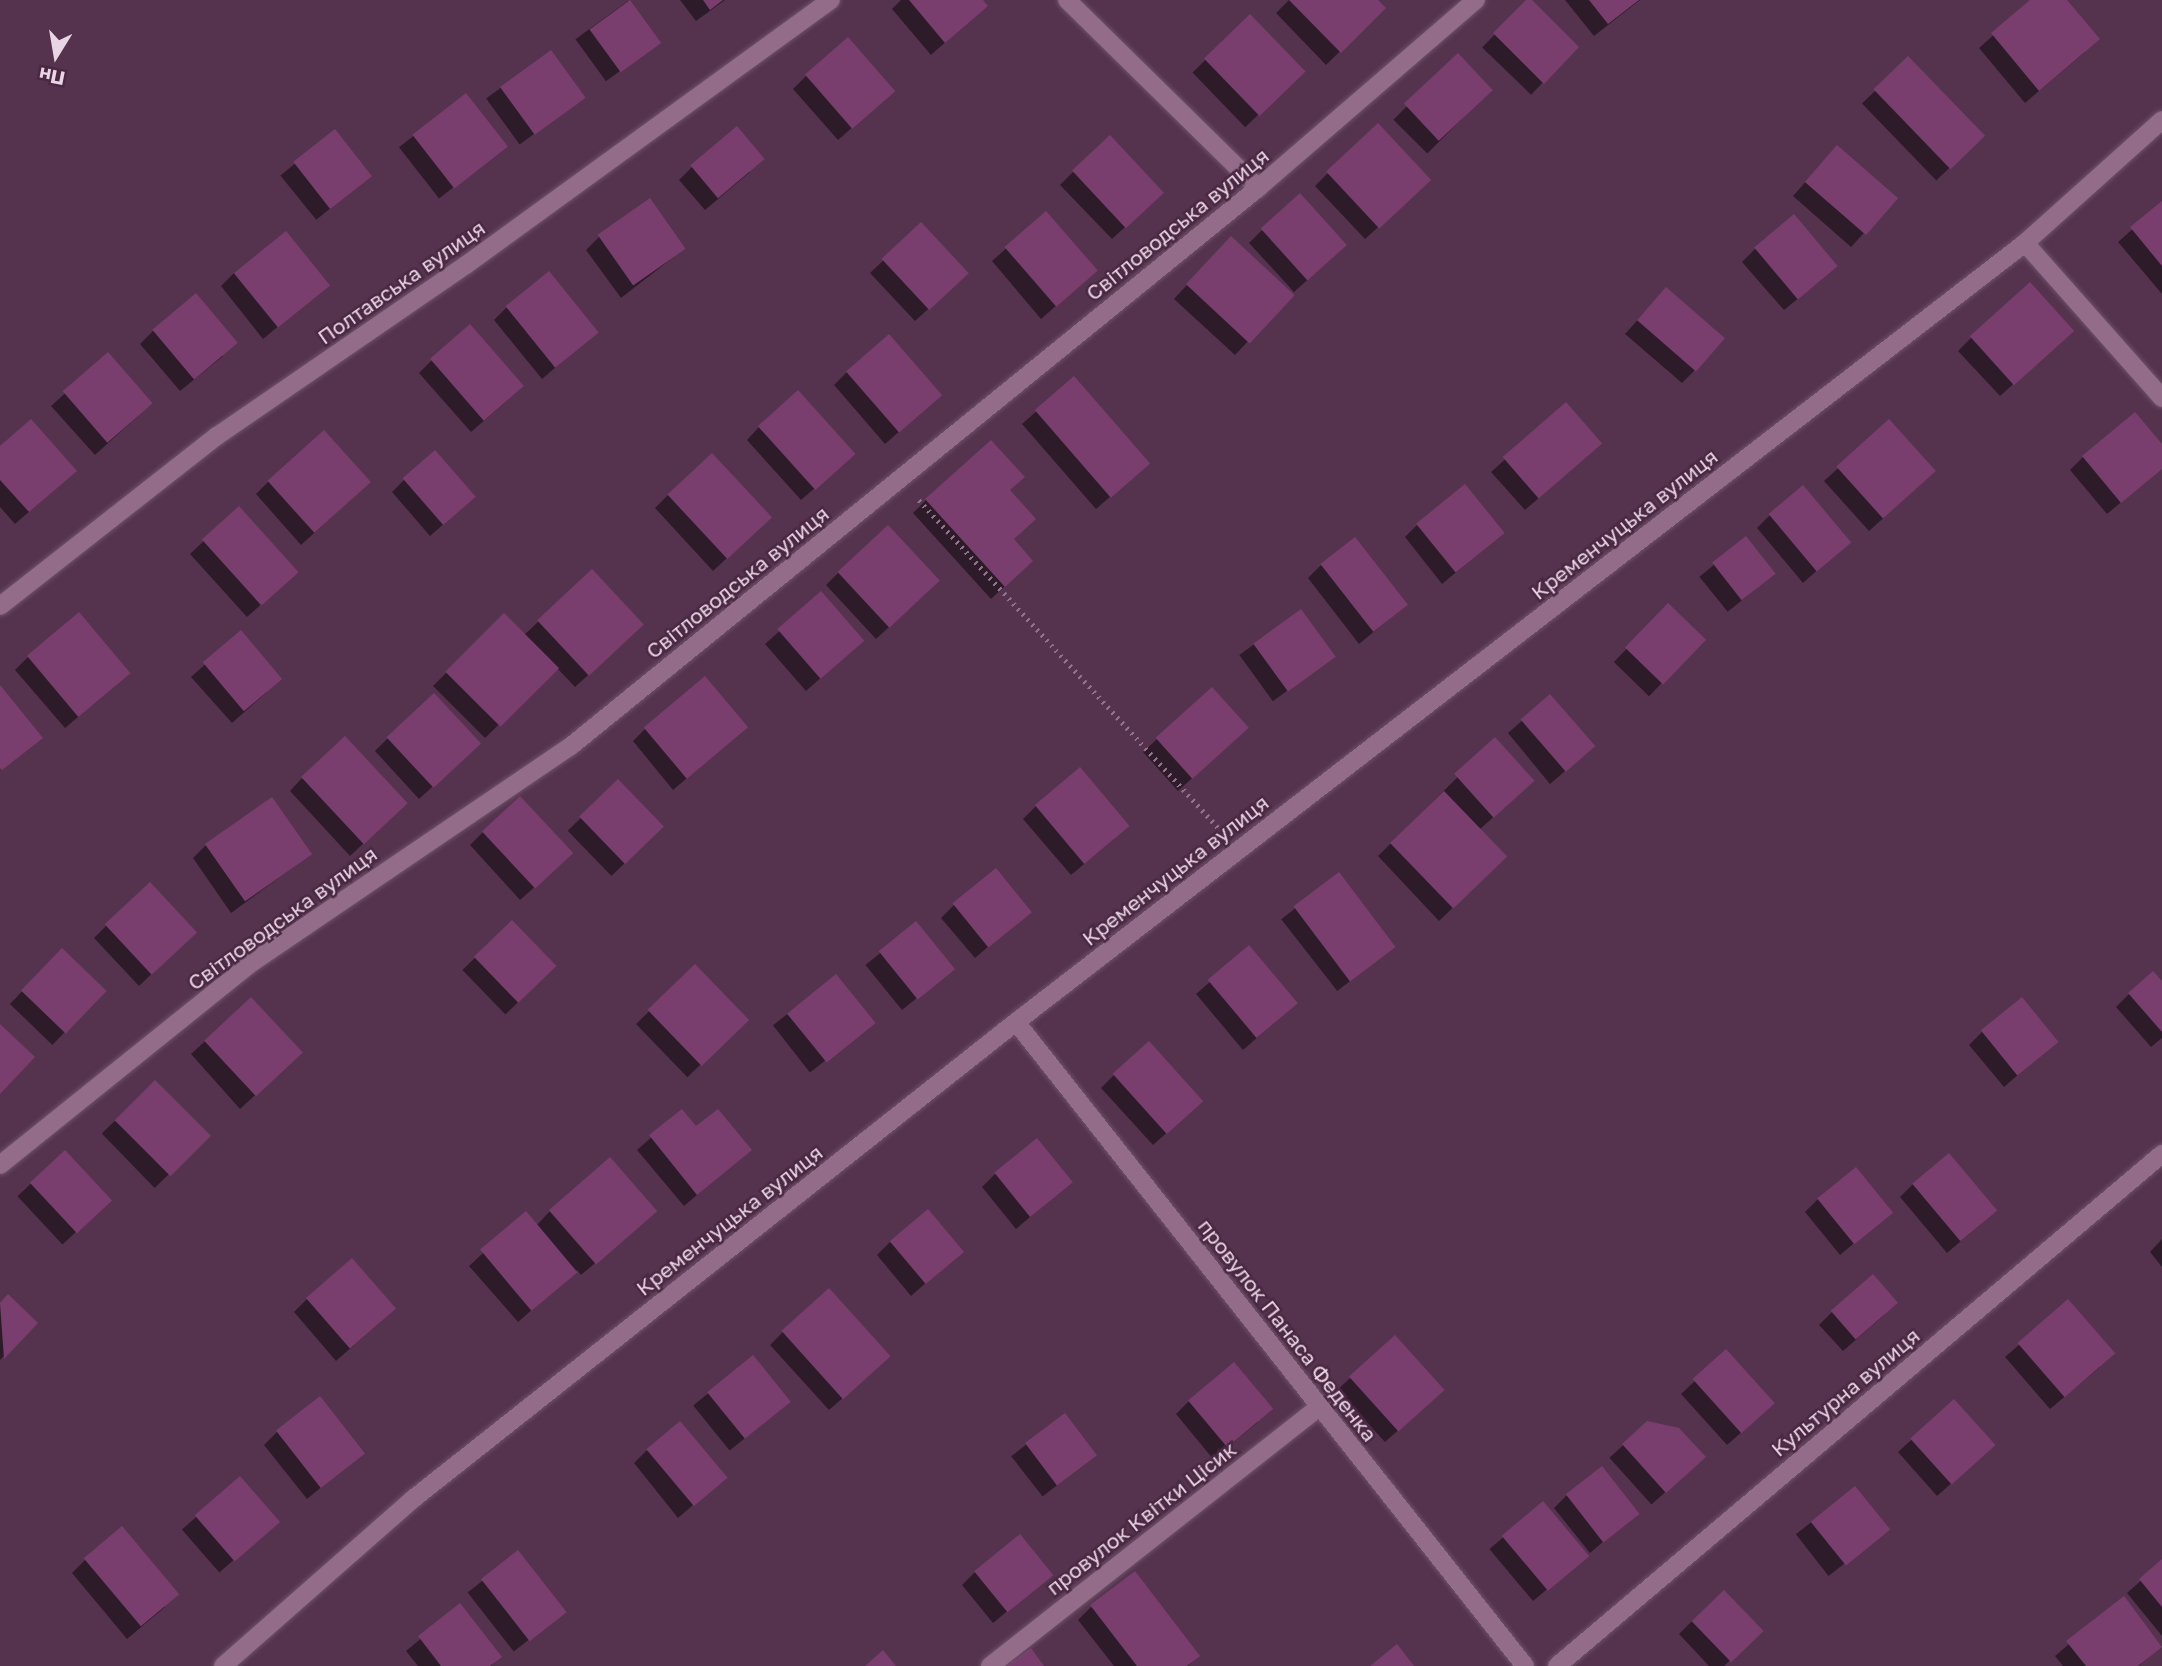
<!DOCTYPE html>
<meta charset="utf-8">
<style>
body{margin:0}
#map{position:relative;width:2162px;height:1666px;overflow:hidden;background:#55334e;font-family:"Golos Text",sans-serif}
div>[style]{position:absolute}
.shadow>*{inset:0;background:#0007;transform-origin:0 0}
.building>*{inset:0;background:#7a3e6e;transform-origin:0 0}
.path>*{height:4.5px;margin-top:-2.25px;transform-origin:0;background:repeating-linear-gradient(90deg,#90738a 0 2px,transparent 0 7px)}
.roads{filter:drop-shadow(0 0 2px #6e5168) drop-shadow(0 0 2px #6e5168)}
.minor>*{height:18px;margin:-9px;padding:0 9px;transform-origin:9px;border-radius:9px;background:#926c89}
.tertiary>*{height:18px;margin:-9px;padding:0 9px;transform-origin:9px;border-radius:9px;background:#926c89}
span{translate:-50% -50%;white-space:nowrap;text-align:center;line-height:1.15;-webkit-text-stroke:5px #4a2843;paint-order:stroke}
.street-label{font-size:21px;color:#ead5e5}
.north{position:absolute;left:21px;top:21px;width:70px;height:70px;-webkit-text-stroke:5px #4a2843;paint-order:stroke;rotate:191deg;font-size:19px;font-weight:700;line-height:28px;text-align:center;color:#ead5e5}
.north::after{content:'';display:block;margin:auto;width:24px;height:32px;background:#ead5e5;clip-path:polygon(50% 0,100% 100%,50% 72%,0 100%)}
</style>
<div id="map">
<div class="shadow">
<i style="clip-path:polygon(680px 0,725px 0,696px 21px)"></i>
<i style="clip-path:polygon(901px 0,981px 0,986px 6px,931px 55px,892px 9px)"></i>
<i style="clip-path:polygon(1289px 0,1375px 0,1384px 8px,1326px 65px,1276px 13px)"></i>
<i style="left:1528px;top:0;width:68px;height:66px;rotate:44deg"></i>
<i style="clip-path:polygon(1565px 0,1640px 0,1594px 36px)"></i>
<i style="clip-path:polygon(2033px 0,2065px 0,2085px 52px,2025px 103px,1979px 48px)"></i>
<i style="left:628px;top:1px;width:52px;height:65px;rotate:54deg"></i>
<i style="left:1250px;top:17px;width:76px;height:80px;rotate:46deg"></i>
<i style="left:550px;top:52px;width:57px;height:79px;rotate:54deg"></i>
<i style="left:1457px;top:56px;width:48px;height:90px;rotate:45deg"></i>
<i style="left:1908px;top:59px;width:107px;height:64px;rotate:46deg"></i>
<i style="clip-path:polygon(806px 76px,879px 104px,838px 140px,793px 89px)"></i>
<i style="left:466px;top:95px;width:65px;height:85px;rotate:52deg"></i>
<i style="left:334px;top:132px;width:57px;height:69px;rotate:51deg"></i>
<i style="clip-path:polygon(1824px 161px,1895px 199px,1851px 247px,1793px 196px)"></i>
<i style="clip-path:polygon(692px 167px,750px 172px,705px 210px,679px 180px)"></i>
<i style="clip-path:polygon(1073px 172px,1149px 205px,1112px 239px,1060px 185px)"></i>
<i style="clip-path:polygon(1328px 173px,1416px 193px,1365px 239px,1315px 186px)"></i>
<i style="clip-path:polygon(2161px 204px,2162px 205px,2162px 294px,2118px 242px)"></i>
<i style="clip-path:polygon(1046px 213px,1082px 283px,1041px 319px,992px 261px)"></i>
<i style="clip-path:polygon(921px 225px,954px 286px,915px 321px,870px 273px)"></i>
<i style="clip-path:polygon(1262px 230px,1332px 258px,1294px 292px,1249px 243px)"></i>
<i style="clip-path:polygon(599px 237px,684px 249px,621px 298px,586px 250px)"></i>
<i style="clip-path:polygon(1755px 249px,1822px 279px,1784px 310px,1742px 262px)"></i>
<i style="clip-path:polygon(1218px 251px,1292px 295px,1235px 355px,1174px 299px)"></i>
<i style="clip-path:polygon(234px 273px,328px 285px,263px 339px,221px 286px)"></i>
<i style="clip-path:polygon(1653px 303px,1695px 370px,1682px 383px,1625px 334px)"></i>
<i style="clip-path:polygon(507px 307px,597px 332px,542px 379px,494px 320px)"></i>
<i style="clip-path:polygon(153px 331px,223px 356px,180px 391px,140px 344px)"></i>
<i style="clip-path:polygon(1971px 338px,2058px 344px,2000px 396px,1958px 351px)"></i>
<i style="clip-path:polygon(107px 355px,138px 416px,95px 455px,51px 406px)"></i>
<i style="clip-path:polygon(432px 360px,509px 399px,471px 432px,419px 373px)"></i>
<i style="clip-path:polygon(847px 372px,926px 408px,885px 444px,834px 385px)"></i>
<i style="clip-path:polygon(1074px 378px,1134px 476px,1096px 509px,1022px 424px)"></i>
<i style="clip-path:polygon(1566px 405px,1587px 456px,1525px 510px,1491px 472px)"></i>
<i style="clip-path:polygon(1889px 422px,1921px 484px,1869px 531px,1824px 481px)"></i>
<i style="clip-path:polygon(759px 427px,839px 467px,801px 500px,747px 440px)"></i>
<i style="clip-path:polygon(2162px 447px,2162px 468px,2107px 514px,2070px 470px,2083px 457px)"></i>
<i style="clip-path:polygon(0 448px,62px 483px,15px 524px,0 507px)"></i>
<i style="clip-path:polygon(405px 479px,461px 509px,430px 536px,392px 492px)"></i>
<i style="clip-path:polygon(269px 481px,356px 495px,301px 545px,256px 494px)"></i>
<i style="clip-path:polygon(1008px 491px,1018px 574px,991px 599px,913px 513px,926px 500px)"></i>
<i style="clip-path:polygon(668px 495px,756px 531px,713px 571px,655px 508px)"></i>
<i style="clip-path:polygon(239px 508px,283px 585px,247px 617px,190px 554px)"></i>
<i style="clip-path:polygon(1770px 515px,1849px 542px,1803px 583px,1757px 528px)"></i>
<i style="clip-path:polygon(1418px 524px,1503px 533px,1442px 584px,1405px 537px)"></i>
<i style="left:1746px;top:539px;width:45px;height:60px;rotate:51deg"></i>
<i style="clip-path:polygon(1321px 565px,1406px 605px,1359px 644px,1308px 578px)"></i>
<i style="clip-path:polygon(839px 572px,925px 594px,876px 639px,826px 585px)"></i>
<i style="clip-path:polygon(821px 594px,848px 654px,806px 691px,765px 644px)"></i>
<i style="left:1668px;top:606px;width:49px;height:78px;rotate:44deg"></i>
<i style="left:1300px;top:611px;width:57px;height:75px;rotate:54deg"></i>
<i style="clip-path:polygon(504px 615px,524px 635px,539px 621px,629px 638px,575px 687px,557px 668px,485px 738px,433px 686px)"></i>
<i style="clip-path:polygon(240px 633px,267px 692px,232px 723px,191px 677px)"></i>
<i style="clip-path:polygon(28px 657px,116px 685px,65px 728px,15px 670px)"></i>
<i style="clip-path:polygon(1211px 689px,1233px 741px,1178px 791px,1143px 752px)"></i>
<i style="clip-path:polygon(1550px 696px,1579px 759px,1550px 784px,1508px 733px)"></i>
<i style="clip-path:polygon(646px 728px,733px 739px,673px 790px,633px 741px)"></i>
<i style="clip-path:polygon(388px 738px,465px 757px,419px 799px,375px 751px)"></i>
<i style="clip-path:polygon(1495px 740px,1519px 794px,1479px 830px,1492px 870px,1439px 921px,1378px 856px)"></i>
<i style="clip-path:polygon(302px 778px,393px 816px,350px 856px,290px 791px)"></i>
<i style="left:618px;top:782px;width:63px;height:70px;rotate:46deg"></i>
<i style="clip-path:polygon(1036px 806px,1114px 839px,1071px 875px,1023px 819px)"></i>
<i style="clip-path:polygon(483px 832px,558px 866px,520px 900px,470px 845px)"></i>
<i style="clip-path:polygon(206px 845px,310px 855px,231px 913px,193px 858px)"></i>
<i style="left:1338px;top:875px;width:91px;height:72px;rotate:52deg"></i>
<i style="clip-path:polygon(954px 905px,1029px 912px,975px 958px,941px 918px)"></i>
<i style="left:512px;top:922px;width:62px;height:69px;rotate:46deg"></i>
<i style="left:916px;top:924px;width:58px;height:65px;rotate:51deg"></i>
<i style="clip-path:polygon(107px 925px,182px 945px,139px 986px,94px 938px)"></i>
<i style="clip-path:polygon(1249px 948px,1282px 1016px,1243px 1050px,1196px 994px)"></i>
<i style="left:62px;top:950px;width:59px;height:75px;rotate:44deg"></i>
<i style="left:695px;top:967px;width:74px;height:82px;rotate:46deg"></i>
<i style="left:836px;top:976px;width:60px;height:80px;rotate:52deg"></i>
<i style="clip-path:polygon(2162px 984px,2162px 1038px,2151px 1047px,2116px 1007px,2129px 994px)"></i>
<i style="clip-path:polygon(251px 999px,287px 1066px,240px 1109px,191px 1054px)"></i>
<i style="clip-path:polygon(1982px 1032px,2056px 1042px,2004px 1087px,1969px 1045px)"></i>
<i style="clip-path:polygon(1114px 1075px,1188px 1114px,1153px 1145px,1101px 1088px)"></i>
<i style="left:155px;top:1082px;width:76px;height:74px;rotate:46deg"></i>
<i style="clip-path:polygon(681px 1111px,696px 1129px,750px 1150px,684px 1206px,637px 1150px)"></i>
<i style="left:65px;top:1152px;width:66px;height:65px;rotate:47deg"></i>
<i style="clip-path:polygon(995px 1174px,1071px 1182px,1016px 1229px,982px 1187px)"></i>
<i style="clip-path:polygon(1913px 1184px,1982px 1223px,1947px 1253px,1900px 1197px)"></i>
<i style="clip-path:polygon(1818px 1199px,1890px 1213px,1840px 1255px,1805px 1212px)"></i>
<i style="clip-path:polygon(550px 1211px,641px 1224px,581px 1275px,577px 1270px,518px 1322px,469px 1266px,525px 1214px,536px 1226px)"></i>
<i style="clip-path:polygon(2162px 1239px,2162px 1267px,2150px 1252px)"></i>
<i style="clip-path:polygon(890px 1242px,961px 1252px,911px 1296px,877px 1255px)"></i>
<i style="clip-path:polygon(8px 1297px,36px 1323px,0 1360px,0 1305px)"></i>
<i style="clip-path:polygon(307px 1299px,380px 1322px,336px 1361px,294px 1312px)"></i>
<i style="clip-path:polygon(2068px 1302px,2100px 1367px,2050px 1409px,2005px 1357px)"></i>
<i style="clip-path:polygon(1832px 1312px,1883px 1316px,1843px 1351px,1819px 1325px)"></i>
<i style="clip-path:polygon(783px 1332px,876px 1369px,829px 1410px,770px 1345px)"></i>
<i style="clip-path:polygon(1394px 1338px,1429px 1403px,1385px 1442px,1337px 1390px)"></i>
<i style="clip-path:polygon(1726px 1352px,1760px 1416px,1727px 1445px,1681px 1394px)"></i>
<i style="left:753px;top:1357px;width:58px;height:77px;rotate:51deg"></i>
<i style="clip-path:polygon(1189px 1401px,1258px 1422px,1213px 1459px,1176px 1414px)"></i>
<i style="clip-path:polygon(1954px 1401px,1980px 1458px,1937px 1496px,1898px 1452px)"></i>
<i style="left:1064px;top:1415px;width:51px;height:67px;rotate:52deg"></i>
<i style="left:1648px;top:1423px;width:63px;height:52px;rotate:48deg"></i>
<i style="clip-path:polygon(277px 1432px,363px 1453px,307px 1499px,264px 1445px)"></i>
<i style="clip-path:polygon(647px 1450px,724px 1478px,678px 1518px,634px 1463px)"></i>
<i style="left:240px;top:1479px;width:57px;height:77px;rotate:49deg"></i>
<i style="left:1855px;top:1488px;width:53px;height:75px;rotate:52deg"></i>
<i style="clip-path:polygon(1567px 1495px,1637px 1513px,1590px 1553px,1554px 1508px)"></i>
<i style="left:1543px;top:1504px;width:68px;height:70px;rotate:50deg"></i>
<i style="left:518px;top:1553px;width:75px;height:64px;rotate:52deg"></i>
<i style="clip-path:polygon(85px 1560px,165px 1607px,127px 1639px,72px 1573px)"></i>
<i style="clip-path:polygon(2162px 1562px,2162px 1636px,2127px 1593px)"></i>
<i style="clip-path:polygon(975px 1572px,1051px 1575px,993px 1623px,962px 1585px)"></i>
<i style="clip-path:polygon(2123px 1598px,2161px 1646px,2139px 1666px,2063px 1666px,2055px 1656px)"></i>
<i style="clip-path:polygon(460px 1606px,500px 1657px,491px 1666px,418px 1666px,406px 1651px)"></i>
<i style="clip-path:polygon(1091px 1607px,1198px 1656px,1188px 1666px,1114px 1666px,1078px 1620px)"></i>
<i style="clip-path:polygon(1692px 1621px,1750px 1641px,1724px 1666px,1709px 1666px,1679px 1634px)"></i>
</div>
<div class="building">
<i style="left:630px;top:0;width:53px;height:50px;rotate:54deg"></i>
<i style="clip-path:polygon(703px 0,723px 0,710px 10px)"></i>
<i style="clip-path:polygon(909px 0,983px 0,988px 6px,945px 43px)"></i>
<i style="clip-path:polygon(1289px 0,1378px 0,1386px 8px,1341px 53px)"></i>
<i style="clip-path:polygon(1526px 0,1532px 0,1579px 47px,1544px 84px,1493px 33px)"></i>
<i style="clip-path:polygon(1589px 0,1639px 0,1608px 24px)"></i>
<i style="clip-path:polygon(2030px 0,2067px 0,2100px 39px,2039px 91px,1991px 33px)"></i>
<i style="left:1250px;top:14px;width:80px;height:64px;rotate:46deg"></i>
<i style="left:848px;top:37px;width:72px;height:57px;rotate:49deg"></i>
<i style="left:551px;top:50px;width:59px;height:63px;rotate:54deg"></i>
<i style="left:1458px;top:53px;width:51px;height:74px;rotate:47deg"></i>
<i style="left:1908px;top:56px;width:111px;height:48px;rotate:46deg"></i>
<i style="left:466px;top:93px;width:68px;height:68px;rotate:52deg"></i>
<i style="left:1378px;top:123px;width:78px;height:71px;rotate:47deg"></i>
<i style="left:737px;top:126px;width:43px;height:61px;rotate:50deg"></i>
<i style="left:335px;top:129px;width:60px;height:53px;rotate:52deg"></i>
<i style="left:1110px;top:135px;width:79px;height:52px;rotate:47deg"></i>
<i style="left:1837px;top:145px;width:81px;height:49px;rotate:41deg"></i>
<i style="left:1300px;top:193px;width:70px;height:53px;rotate:48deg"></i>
<i style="left:650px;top:198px;width:62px;height:64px;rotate:55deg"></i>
<i style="clip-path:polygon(2162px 201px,2162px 266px,2130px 227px)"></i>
<i style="left:1046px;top:211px;width:79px;height:55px;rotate:49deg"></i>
<i style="left:1794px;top:214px;width:68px;height:52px;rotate:50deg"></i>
<i style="left:921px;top:222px;width:70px;height:54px;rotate:47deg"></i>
<i style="left:286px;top:231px;width:70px;height:67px;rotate:51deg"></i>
<i style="left:1231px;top:236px;width:87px;height:66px;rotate:43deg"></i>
<i style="left:549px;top:271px;width:79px;height:56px;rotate:51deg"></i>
<i style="left:2030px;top:282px;width:66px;height:81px;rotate:48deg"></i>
<i style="left:1666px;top:287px;width:78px;height:44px;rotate:41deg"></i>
<i style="left:196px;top:293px;width:65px;height:57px;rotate:50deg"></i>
<i style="left:470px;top:324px;width:82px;height:53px;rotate:49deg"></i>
<i style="left:889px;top:334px;width:81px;height:57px;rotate:49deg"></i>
<i style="left:108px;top:352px;width:68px;height:60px;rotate:49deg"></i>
<i style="left:1074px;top:376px;width:116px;height:52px;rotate:49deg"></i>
<i style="left:798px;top:390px;width:86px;height:54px;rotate:48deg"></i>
<i style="left:1566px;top:402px;width:55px;height:84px;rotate:49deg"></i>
<i style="clip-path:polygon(2135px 412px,2162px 444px,2162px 469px,2121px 503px,2082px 456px)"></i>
<i style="clip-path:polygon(31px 419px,77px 471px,29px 512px,0 480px,0 446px)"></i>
<i style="left:1889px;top:419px;width:70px;height:71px;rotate:48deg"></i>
<i style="left:324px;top:430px;width:70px;height:76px;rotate:48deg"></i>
<i style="clip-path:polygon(991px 440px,1025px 477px,1010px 490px,1036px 519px,1014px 539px,1033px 561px,1005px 587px,925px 499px)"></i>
<i style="left:435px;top:450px;width:62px;height:43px;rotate:49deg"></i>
<i style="left:712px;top:453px;width:88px;height:61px;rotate:47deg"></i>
<i style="left:1465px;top:484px;width:63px;height:63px;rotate:51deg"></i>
<i style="left:1803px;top:485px;width:75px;height:45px;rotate:50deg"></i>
<i style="left:239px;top:506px;width:89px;height:50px;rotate:48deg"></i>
<i style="left:888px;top:525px;width:76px;height:69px;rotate:47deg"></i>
<i style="left:1746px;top:536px;width:48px;height:43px;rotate:52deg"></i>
<i style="left:1355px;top:537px;width:86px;height:44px;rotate:52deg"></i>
<i style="left:592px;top:569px;width:76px;height:75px;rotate:47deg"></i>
<i style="left:821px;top:591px;width:66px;height:58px;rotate:49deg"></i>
<i style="left:1668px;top:603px;width:53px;height:62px;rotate:44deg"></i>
<i style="left:1301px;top:609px;width:59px;height:59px;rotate:54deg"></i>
<i style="left:79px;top:612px;width:80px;height:68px;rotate:50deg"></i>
<i style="left:504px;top:613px;width:78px;height:83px;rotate:45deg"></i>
<i style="left:241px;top:630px;width:64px;height:50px;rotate:50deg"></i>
<i style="left:705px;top:676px;width:67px;height:80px;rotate:50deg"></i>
<i style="clip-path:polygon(0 685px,43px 738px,2px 770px,0 768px)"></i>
<i style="left:1212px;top:687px;width:55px;height:76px;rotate:48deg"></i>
<i style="left:434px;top:693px;width:69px;height:65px;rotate:47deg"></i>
<i style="left:1550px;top:694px;width:69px;height:39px;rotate:49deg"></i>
<i style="left:345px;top:736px;width:92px;height:60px;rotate:47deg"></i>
<i style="left:1495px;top:737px;width:59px;height:55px;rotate:48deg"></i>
<i style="left:1080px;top:767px;width:77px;height:59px;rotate:50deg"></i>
<i style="left:618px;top:779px;width:66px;height:54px;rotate:46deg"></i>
<i style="left:1444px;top:791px;width:91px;height:75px;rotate:46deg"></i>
<i style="left:520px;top:796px;width:78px;height:52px;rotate:47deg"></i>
<i style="left:272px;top:797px;width:70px;height:82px;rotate:55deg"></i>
<i style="left:996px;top:868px;width:57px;height:56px;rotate:51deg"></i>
<i style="left:1339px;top:872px;width:94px;height:57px;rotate:53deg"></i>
<i style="left:150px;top:882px;width:69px;height:62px;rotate:47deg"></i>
<i style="left:512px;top:920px;width:64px;height:53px;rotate:46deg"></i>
<i style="left:916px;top:921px;width:62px;height:48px;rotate:51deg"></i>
<i style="left:1249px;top:945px;width:76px;height:54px;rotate:50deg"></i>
<i style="left:62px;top:948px;width:62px;height:59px;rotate:44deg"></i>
<i style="left:695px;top:964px;width:78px;height:66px;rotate:46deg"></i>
<i style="clip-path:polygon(2153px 971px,2162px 981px,2162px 1032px,2128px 993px)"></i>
<i style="left:836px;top:974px;width:63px;height:63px;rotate:51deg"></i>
<i style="left:251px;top:997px;width:76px;height:64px;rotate:47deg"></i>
<i style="left:2022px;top:997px;width:58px;height:53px;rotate:51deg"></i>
<i style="clip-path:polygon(0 1024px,35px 1057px,0 1094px)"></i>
<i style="left:1149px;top:1041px;width:81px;height:49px;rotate:48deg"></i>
<i style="left:155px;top:1080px;width:79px;height:57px;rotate:45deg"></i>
<i style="clip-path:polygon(682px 1109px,696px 1126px,718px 1109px,752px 1150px,697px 1195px,649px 1135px)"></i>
<i style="left:1037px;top:1138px;width:57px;height:55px;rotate:51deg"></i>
<i style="left:65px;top:1150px;width:69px;height:48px;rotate:47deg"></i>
<i style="left:1949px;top:1153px;width:75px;height:48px;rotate:50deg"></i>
<i style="left:610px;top:1157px;width:72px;height:81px;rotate:49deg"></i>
<i style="left:1856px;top:1167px;width:59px;height:50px;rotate:51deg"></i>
<i style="left:928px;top:1209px;width:56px;height:50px;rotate:50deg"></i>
<i style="left:526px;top:1211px;width:80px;height:60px;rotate:50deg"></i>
<i style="left:352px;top:1258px;width:67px;height:61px;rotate:49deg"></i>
<i style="left:1873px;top:1274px;width:38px;height:56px;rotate:49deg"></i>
<i style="left:829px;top:1288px;width:92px;height:64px;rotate:48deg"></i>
<i style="clip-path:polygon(8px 1294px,38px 1323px,4px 1359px,0 1303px)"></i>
<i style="left:2068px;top:1299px;width:72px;height:67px;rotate:49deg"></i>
<i style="left:1395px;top:1335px;width:74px;height:62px;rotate:48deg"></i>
<i style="left:1726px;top:1349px;width:73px;height:45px;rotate:48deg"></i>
<i style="left:753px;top:1355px;width:60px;height:59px;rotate:51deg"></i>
<i style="left:1234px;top:1362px;width:61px;height:60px;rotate:50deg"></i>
<i style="left:320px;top:1396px;width:73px;height:56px;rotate:52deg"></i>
<i style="left:1954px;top:1399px;width:62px;height:59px;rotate:48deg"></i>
<i style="left:1065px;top:1413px;width:53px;height:50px;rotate:53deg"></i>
<i style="left:680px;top:1421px;width:74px;height:44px;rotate:50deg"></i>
<i style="clip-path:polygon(1647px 1421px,1679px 1428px,1706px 1457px,1666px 1493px,1622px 1444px)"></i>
<i style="left:1602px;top:1466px;width:61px;height:46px;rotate:52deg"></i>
<i style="left:240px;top:1476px;width:61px;height:60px;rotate:49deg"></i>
<i style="left:1855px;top:1486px;width:56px;height:57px;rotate:51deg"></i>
<i style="left:1543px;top:1501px;width:72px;height:54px;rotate:50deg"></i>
<i style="left:122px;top:1526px;width:89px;height:50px;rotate:50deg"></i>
<i style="left:1020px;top:1534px;width:53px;height:59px;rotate:51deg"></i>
<i style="left:518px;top:1550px;width:79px;height:47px;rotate:52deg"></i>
<i style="clip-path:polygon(2162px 1559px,2162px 1607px,2139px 1579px)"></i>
<i style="clip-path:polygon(1135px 1571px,1200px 1656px,1187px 1666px,1137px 1666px,1090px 1605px)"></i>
<i style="left:1724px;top:1590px;width:57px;height:45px;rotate:46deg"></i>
<i style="clip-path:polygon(2124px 1596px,2162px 1647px,2138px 1666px,2086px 1666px,2066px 1641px)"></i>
<i style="clip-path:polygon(460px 1603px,502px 1657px,490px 1666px,441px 1666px,418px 1636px)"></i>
<i style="clip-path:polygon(1397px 1644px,1414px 1666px,1370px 1666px)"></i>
<i style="clip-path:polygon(1031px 1648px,1044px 1666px,1006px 1666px)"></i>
<i style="clip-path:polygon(883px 1650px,896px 1666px,865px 1666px)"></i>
</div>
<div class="path">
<i style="left:919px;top:500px;width:447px;rotate:47.6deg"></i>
</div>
<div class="roads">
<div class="minor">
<i style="left:1067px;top:0;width:268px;rotate:44.5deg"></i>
<i style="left:2025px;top:243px;width:207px;rotate:48.5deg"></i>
<i style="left:0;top:606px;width:276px;rotate:-38.1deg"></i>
<i style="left:217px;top:436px;width:302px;rotate:-34.5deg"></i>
<i style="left:466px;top:265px;width:451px;rotate:-36deg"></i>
<i style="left:1016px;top:1022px;width:821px;rotate:51.68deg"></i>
<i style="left:0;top:1165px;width:321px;rotate:-38.8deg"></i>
<i style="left:250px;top:964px;width:388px;rotate:-34.2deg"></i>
<i style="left:571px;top:746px;width:885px;rotate:-39.08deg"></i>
<i style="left:1258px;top:188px;width:288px;rotate:-40.8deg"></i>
<i style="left:223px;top:1666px;width:253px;rotate:-41.3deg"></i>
<i style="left:413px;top:1499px;width:769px;rotate:-38.35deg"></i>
<i style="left:1016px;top:1022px;width:1275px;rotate:-37.67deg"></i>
<i style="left:2025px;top:243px;width:184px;rotate:-41.9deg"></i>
<i style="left:990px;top:1666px;width:419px;rotate:-38.2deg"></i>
</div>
<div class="tertiary">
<i style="left:1557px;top:1666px;width:793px;rotate:-40.24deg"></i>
</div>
</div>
<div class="street-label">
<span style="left:1177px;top:224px;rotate:-39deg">Світловодська вулиця</span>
<span style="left:401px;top:282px;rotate:-35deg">Полтавська вулиця</span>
<span style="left:1624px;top:524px;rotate:-38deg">Кременчуцька вулиця</span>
<span style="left:737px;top:582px;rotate:-39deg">Світловодська вулиця</span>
<span style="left:1175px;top:870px;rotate:-38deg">Кременчуцька вулиця</span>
<span style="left:282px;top:918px;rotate:-36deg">Світловодська вулиця</span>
<span style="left:729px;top:1220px;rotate:-38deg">Кременчуцька вулиця</span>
<span style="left:1288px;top:1330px;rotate:52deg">провулок Панаса Феденка</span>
<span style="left:1845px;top:1392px;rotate:-40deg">Культурна вулиця</span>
<span style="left:1141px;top:1518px;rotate:-38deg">провулок Квітки Цісик</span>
</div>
<div class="north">Пн</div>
</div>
